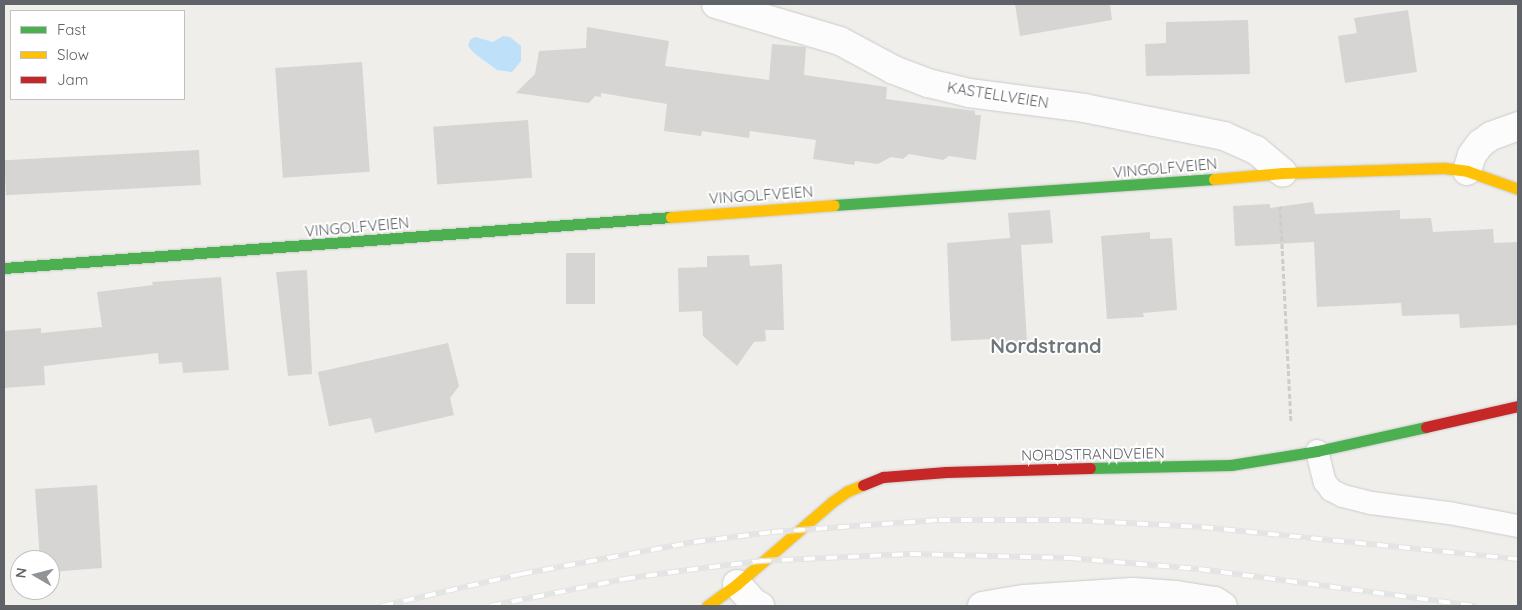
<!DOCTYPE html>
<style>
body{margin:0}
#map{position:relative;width:1522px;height:610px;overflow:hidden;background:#efeeea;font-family:Quicksand,sans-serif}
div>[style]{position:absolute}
.water>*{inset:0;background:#bfe0f9}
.building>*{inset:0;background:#d6d5d3;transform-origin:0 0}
.path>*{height:3px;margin-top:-1.5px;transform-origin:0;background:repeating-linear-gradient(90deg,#cacfcc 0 5px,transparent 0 7.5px)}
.roads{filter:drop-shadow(0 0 1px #cbcccc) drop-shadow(0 0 1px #cbcccc)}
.lane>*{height:22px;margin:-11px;padding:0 11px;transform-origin:11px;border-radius:11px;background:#fdfcfc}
.street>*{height:28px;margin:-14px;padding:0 14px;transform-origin:14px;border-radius:14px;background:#fdfcfc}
.fast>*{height:11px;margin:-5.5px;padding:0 5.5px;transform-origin:5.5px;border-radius:5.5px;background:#4caf50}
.slow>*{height:11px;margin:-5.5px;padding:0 5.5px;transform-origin:5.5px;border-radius:5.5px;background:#ffc107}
.jam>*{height:11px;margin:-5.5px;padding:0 5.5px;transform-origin:5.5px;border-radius:5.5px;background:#c62828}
.rail>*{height:5.5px;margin-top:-2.75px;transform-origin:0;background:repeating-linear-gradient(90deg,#fff 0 11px,#e4e4e4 0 22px);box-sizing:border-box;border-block:1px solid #e4e4e4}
span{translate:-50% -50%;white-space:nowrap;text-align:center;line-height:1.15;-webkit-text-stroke:4px #fff;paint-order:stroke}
.street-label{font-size:15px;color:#5f6368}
.district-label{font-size:20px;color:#70757a;font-weight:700}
.frame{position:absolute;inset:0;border:5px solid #5f6368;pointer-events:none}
.legend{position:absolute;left:10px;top:10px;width:175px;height:90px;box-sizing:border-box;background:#fff;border:1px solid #bfc1c3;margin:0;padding:6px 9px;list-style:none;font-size:15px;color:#5f6368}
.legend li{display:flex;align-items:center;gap:10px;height:25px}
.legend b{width:25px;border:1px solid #bfc1c3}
.north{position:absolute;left:10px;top:550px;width:50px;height:50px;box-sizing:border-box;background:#fff;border:1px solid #bfc1c3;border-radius:50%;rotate:278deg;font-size:14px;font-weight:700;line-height:20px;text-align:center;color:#5f6368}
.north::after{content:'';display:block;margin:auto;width:18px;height:22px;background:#919496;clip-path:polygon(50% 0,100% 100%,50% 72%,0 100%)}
</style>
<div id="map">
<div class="water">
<i style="clip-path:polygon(503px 36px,510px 37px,521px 46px,521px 61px,512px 72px,497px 70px,474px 53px,468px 46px,470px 40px,475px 37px,493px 42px)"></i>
</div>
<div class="building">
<i style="clip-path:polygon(1015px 4px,1110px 4px,1112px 20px,1020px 36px)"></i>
<i style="clip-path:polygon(1408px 10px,1417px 72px,1345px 83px,1338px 36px,1357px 33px,1354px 18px)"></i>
<i style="clip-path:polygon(1248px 20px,1250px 74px,1146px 76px,1145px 44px,1166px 43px,1166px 22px)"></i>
<i style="clip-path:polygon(587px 27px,669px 41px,665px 66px,769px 80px,772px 44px,806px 47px,804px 75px,887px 87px,886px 99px,975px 111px,975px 115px,981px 115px,976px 160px,949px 156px,943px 160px,909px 154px,903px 159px,891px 157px,878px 164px,855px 161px,854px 165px,813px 159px,816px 140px,750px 131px,749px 138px,702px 131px,701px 136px,664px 131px,667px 104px,601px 93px,601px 97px,595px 96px,589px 103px,516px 93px,535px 74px,539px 51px,586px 48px)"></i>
<i style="left:362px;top:62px;width:110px;height:87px;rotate:86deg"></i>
<i style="left:528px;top:120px;width:58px;height:95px;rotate:86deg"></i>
<i style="left:199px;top:150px;width:35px;height:195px;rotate:87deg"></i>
<i style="clip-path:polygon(1313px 202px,1315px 214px,1400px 210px,1400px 219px,1431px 218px,1433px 232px,1493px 229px,1494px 243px,1518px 242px,1518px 325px,1460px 328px,1459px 314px,1402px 316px,1401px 303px,1317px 307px,1314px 242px,1235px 246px,1233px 206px,1270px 204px,1270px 208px)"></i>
<i style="clip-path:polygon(1050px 210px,1053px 243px,1021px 245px,1027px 342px,991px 344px,991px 339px,951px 341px,947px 243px,1010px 238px,1008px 213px)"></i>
<i style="clip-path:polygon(1150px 232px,1150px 239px,1172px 238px,1177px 310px,1143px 313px,1144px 317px,1107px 319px,1101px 236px)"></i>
<i style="left:566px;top:253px;width:29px;height:51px"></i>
<i style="clip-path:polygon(749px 255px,750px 266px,782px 264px,784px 330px,765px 330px,766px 341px,754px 342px,737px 366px,703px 336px,702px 311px,679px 312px,678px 268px,707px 267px,707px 256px)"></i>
<i style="clip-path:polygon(307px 270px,312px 374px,288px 376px,276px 272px)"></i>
<i style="clip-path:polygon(221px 277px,229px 370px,183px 373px,182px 362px,159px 364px,158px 353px,44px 366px,45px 385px,4px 388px,4px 331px,41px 328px,41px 333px,102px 327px,97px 292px,153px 285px,152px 282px)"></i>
<i style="clip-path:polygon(448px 343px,459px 386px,450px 398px,454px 415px,375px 433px,371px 418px,329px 426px,318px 372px)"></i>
<i style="clip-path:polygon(97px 485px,102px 568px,50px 572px,50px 560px,40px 560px,35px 489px)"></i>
</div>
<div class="path">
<i style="left:1280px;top:206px;width:216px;rotate:87.1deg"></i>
</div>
<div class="roads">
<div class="lane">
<i style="left:1317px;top:451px;width:32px;rotate:76deg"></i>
<i style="left:1325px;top:482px;width:10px;rotate:53deg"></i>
<i style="left:1331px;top:490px;width:13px;rotate:27deg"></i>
<i style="left:1343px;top:496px;width:29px;rotate:14deg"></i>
<i style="left:1371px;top:503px;width:79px;rotate:7.3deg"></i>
<i style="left:1449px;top:513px;width:70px;rotate:10.7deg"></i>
</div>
<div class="street">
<i style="left:716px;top:4px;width:129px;rotate:16.6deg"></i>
<i style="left:840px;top:41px;width:61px;rotate:28.2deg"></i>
<i style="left:894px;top:70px;width:36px;rotate:21deg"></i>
<i style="left:928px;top:83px;width:42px;rotate:13.7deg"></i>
<i style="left:969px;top:93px;width:116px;rotate:7.4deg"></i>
<i style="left:1084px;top:108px;width:143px;rotate:11.3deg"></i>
<i style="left:1224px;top:136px;width:35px;rotate:24deg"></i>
<i style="left:1256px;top:150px;width:35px;rotate:40deg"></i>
<i style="left:1467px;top:171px;width:17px;rotate:-73deg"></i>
<i style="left:1472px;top:155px;width:14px;rotate:-54deg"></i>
<i style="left:1480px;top:144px;width:14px;rotate:-36deg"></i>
<i style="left:1491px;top:136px;width:29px;rotate:-20deg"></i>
<i style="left:737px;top:584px;width:25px;rotate:48deg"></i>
<i style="left:754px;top:603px;width:7px;rotate:27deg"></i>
<i style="left:982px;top:606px;width:43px;rotate:-9.5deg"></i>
<i style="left:1024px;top:599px;width:109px;rotate:-3.7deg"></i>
<i style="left:1133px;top:592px;width:43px;rotate:4deg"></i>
<i style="left:1176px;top:595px;width:39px;rotate:9deg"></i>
<i style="left:1215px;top:601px;width:9px;rotate:32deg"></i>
</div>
<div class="fast">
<i style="left:834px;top:205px;width:381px;rotate:-3.9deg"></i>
<i style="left:4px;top:268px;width:669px;rotate:-4.37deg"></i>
<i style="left:1090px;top:468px;width:141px;rotate:-1.2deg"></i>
<i style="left:1231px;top:465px;width:87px;rotate:-9.2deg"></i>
<i style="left:1317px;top:451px;width:112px;rotate:-12.4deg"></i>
</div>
<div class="slow">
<i style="left:1214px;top:179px;width:69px;rotate:-5deg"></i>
<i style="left:1283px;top:173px;width:161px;rotate:-1.8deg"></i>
<i style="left:1444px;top:168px;width:23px;rotate:7deg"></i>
<i style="left:1467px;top:171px;width:54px;rotate:19.4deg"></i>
<i style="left:671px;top:217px;width:163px;rotate:-4.2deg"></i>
<i style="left:707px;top:606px;width:37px;rotate:-36deg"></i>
<i style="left:737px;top:584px;width:125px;rotate:-40.8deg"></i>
<i style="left:832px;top:502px;width:19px;rotate:-35deg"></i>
<i style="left:848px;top:491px;width:16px;rotate:-22deg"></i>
</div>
<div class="jam">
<i style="left:1426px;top:427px;width:94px;rotate:-12.9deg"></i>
<i style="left:863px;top:485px;width:22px;rotate:-22deg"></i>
<i style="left:883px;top:477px;width:63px;rotate:-4.5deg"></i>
<i style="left:946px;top:472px;width:144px;rotate:-1.6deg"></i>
</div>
</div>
<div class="rail">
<i style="left:382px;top:606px;width:143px;rotate:-13deg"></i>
<i style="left:521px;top:574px;width:176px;rotate:-10.5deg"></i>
<i style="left:694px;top:542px;width:79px;rotate:-7.3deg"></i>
<i style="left:772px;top:532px;width:167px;rotate:-4.1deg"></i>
<i style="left:939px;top:520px;width:132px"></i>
<i style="left:1071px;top:520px;width:131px;rotate:3.1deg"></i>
<i style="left:1202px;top:527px;width:318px;rotate:5.8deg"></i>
<i style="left:490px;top:606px;width:137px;rotate:-11.4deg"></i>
<i style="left:624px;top:579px;width:64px;rotate:-8.1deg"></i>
<i style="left:687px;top:570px;width:74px;rotate:-7deg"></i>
<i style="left:760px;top:561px;width:150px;rotate:-2.7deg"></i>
<i style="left:910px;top:554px;width:160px;rotate:1.4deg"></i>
<i style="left:1070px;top:558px;width:129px;rotate:4.9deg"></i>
<i style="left:1199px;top:569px;width:279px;rotate:7.6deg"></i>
</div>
<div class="street-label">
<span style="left:998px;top:95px;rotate:9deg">KASTELLVEIEN</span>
<span style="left:1165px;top:168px;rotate:-5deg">VINGOLFVEIEN</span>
<span style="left:761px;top:195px;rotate:-4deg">VINGOLFVEIEN</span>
<span style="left:357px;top:227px;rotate:-5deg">VINGOLFVEIEN</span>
<span style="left:1093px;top:454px;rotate:-1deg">NORDSTRANDVEIEN</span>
</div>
<div class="district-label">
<span style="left:1046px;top:345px">Nordstrand</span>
</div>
<div class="frame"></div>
<ul class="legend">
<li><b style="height:6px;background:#4caf50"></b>Fast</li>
<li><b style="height:6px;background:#ffc107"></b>Slow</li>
<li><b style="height:6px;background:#c62828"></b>Jam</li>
</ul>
<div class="north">N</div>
</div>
